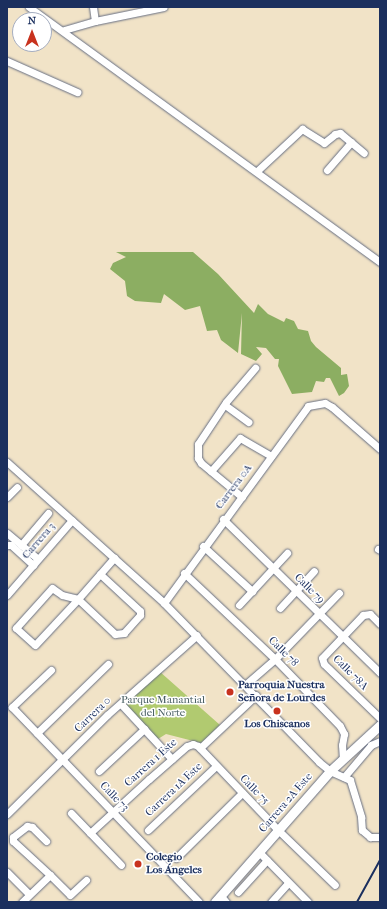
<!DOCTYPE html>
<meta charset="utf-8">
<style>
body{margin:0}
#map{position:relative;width:387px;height:909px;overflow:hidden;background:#f1e3c7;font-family:"IM FELL French Canon",serif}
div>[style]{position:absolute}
.green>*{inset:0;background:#b1ca70}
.forest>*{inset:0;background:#8cae62}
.roads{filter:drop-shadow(0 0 1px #666e83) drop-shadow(0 0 1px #666e83)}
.minor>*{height:7px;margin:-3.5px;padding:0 3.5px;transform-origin:3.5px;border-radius:3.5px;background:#fff}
.tertiary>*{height:9px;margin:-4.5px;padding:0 4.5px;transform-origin:4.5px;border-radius:4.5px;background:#fff}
.rail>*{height:2px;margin:-1px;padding:0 1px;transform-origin:1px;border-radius:1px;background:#1b2f5e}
.dots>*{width:11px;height:11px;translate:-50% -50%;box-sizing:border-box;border:2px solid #fff;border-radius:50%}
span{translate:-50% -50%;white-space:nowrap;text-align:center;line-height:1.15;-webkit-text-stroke:3px #fff;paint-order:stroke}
.street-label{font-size:11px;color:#1b2f5e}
.poi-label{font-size:11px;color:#1b2f5e;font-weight:700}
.left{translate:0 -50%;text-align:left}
.park-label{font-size:11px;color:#485e63}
.frame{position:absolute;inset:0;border:8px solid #1b2f5e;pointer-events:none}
.north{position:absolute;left:12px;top:12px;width:40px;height:40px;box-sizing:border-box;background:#fff;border:1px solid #a4acbf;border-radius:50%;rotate:0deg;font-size:11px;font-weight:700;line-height:16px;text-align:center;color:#1b2f5e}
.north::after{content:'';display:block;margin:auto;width:14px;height:18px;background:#c8321e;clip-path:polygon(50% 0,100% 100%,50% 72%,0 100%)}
</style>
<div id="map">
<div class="green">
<i style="clip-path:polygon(159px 671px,220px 725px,201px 743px,166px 734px,158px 739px,125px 704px)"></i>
</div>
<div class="forest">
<i style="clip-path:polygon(116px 252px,193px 252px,218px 274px,254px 313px,258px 304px,268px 314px,284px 322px,286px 318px,294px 321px,298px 329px,308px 331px,311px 341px,316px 347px,341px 368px,341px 375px,347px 374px,349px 386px,344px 393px,339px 396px,330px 378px,326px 378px,324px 382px,316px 381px,312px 392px,292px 394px,278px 366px,279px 359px,275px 359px,266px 348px,256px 347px,262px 354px,256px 361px,241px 354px,242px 313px,238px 353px,221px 340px,217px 330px,207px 331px,200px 306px,185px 310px,164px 294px,161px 303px,135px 301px,127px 296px,125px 281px,110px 269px,113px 263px,126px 257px)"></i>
</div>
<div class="roads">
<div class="minor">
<i style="left:29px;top:7px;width:434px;rotate:36deg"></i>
<i style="left:93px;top:7px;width:14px;rotate:82deg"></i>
<i style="left:64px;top:30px;width:32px;rotate:-16deg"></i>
<i style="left:95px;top:21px;width:70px;rotate:-11.5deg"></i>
<i style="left:7px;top:61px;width:77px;rotate:23.9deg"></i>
<i style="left:327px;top:170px;width:37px;rotate:-49deg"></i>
<i style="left:257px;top:171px;width:62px;rotate:-43deg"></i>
<i style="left:302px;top:129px;width:26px;rotate:32deg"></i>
<i style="left:324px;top:143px;width:14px;rotate:-39deg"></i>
<i style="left:335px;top:134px;width:5px;rotate:-11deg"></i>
<i style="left:340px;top:133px;width:31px;rotate:40deg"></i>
<i style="left:225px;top:405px;width:29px;rotate:36deg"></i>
<i style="left:7px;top:462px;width:211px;rotate:41.9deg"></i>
<i style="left:164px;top:603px;width:222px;rotate:45.7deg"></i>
<i style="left:319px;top:762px;width:14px;rotate:39deg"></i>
<i style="left:330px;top:771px;width:22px;rotate:24deg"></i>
<i style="left:350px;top:780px;width:39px;rotate:73deg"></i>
<i style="left:361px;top:817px;width:13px;rotate:86deg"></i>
<i style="left:362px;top:830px;width:11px;rotate:41deg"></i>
<i style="left:370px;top:837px;width:10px"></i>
<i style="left:211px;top:471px;width:44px;rotate:-48.7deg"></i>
<i style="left:240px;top:438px;width:36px;rotate:30deg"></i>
<i style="left:7px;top:497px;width:14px;rotate:-45deg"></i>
<i style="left:242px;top:497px;width:53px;rotate:-140.3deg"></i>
<i style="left:201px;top:463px;width:6px;rotate:-121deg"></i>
<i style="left:198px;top:458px;width:14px;rotate:-90deg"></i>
<i style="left:198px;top:444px;width:50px;rotate:-56.3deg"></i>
<i style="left:226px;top:402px;width:45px;rotate:-49.5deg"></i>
<i style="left:223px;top:519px;width:220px;rotate:44.4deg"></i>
<i style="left:7px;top:533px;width:40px;rotate:40deg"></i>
<i style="left:7px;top:545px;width:4px"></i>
<i style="left:11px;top:545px;width:30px;rotate:42deg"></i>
<i style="left:21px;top:545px;width:42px;rotate:-49.8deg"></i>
<i style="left:203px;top:546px;width:67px;rotate:42.6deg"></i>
<i style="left:378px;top:549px;width:2px;rotate:27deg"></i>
<i style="left:184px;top:573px;width:125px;rotate:43.4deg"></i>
<i style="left:275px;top:659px;width:93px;rotate:45.9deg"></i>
<i style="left:340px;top:726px;width:9px;rotate:63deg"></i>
<i style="left:344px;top:734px;width:11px;rotate:100deg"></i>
<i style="left:342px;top:745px;width:14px;rotate:86deg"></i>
<i style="left:100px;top:574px;width:54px;rotate:42.8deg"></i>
<i style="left:140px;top:611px;width:4px;rotate:90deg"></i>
<i style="left:140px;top:615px;width:24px;rotate:132deg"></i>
<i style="left:124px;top:633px;width:9px;rotate:174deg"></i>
<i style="left:115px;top:634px;width:51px;rotate:-136.6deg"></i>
<i style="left:78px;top:599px;width:16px;rotate:-166deg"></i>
<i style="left:62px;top:595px;width:12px;rotate:-145deg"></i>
<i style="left:52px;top:588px;width:54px;rotate:132deg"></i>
<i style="left:16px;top:628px;width:25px;rotate:42deg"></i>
<i style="left:35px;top:645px;width:63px;rotate:-46.9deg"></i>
<i style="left:78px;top:599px;width:55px;rotate:-48.7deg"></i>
<i style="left:7px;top:595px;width:99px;rotate:-49.1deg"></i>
<i style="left:164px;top:603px;width:244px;rotate:-53.8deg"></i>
<i style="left:308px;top:406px;width:17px;rotate:-10deg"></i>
<i style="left:325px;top:403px;width:8px;rotate:30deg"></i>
<i style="left:332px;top:407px;width:64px;rotate:41.2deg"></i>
<i style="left:239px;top:605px;width:71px;rotate:-47.3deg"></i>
<i style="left:280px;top:608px;width:50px;rotate:-47.4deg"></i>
<i style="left:380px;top:624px;width:14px;rotate:-135deg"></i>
<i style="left:370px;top:614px;width:7px;rotate:172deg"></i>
<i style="left:363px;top:615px;width:59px;rotate:133.6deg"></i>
<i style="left:322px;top:658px;width:6px;rotate:72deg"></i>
<i style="left:324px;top:664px;width:78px;rotate:44deg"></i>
<i style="left:51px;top:670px;width:54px;rotate:136.5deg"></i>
<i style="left:12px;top:707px;width:270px;rotate:46.2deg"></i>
<i style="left:245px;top:685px;width:40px;rotate:-41deg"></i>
<i style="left:275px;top:659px;width:92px;rotate:-45.9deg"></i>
<i style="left:121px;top:704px;width:75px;rotate:47.2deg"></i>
<i style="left:37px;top:733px;width:99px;rotate:-44.2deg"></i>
<i style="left:200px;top:748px;width:77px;rotate:-43.4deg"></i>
<i style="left:99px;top:771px;width:62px;rotate:-43deg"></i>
<i style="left:344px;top:777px;width:42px;rotate:-49.8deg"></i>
<i style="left:371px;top:745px;width:10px;rotate:-24deg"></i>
<i style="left:71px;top:813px;width:72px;rotate:46.1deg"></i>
<i style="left:7px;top:814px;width:141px;rotate:-44.7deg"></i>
<i style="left:107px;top:715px;width:120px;rotate:-41.6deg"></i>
<i style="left:148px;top:830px;width:93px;rotate:-43.3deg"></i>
<i style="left:90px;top:833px;width:80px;rotate:-42.5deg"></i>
<i style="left:149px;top:779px;width:50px;rotate:-41deg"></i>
<i style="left:187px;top:746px;width:6px;rotate:-18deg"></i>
<i style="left:193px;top:744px;width:5px;rotate:22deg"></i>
<i style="left:198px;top:746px;width:116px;rotate:46.4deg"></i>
<i style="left:278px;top:830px;width:79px;rotate:44deg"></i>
<i style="left:259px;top:852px;width:70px;rotate:45.6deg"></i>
<i style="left:176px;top:858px;width:93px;rotate:-44.6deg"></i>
<i style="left:7px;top:872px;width:31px;rotate:45deg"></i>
<i style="left:50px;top:875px;width:28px;rotate:45deg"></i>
<i style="left:70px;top:895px;width:22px;rotate:-43deg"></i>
<i style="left:238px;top:892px;width:43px;rotate:-47.8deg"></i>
<i style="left:221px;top:896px;width:8px;rotate:50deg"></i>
<i style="left:22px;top:902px;width:39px;rotate:-44deg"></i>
<i style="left:50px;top:875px;width:50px;rotate:-137.4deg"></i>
<i style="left:13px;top:841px;width:4px;rotate:-90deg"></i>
<i style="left:13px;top:837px;width:18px;rotate:-38deg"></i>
<i style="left:27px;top:826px;width:5px;rotate:11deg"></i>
<i style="left:32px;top:827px;width:20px;rotate:45deg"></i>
<i style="left:271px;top:902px;width:25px;rotate:-48deg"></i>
</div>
<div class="tertiary">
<i style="left:215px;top:902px;width:174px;rotate:-48.7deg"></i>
<i style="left:330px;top:771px;width:68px;rotate:-42.6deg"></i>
</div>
</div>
<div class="rail">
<i style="left:357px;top:902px;width:48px;rotate:-61.3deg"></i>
</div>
<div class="dots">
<i style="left:230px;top:692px;background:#c8321e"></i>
<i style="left:277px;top:711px;background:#c8321e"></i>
<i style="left:138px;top:864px;background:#c8321e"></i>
</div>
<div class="street-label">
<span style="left:234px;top:487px;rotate:-53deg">Carrera 0A</span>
<span style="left:39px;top:541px;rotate:-49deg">Carrera 3</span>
<span style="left:309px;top:589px;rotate:45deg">Calle 79</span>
<span style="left:283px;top:652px;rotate:45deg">Calle 78</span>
<span style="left:350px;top:673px;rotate:45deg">Calle 78A</span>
<span style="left:93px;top:715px;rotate:-44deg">Carrera 0</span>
<span style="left:151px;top:763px;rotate:-42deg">Carrera 1 Este</span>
<span style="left:174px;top:790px;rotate:-43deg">Carrera 1A Este</span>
<span style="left:254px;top:790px;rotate:46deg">Calle 75</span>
<span style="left:114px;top:797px;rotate:46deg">Calle 73</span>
<span style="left:286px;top:803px;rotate:-49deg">Carrera 2A Este</span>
</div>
<div class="poi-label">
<span class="left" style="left:238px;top:692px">Parroquia Nuestra<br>Señora de Lourdes</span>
<span style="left:277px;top:724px">Los Chiscanos</span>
<span class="left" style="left:146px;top:864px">Colegio<br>Los Ángeles</span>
</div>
<div class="park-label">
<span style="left:163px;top:707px">Parque Manantial<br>del Norte</span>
</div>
<div class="frame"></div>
<div class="north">N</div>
</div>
